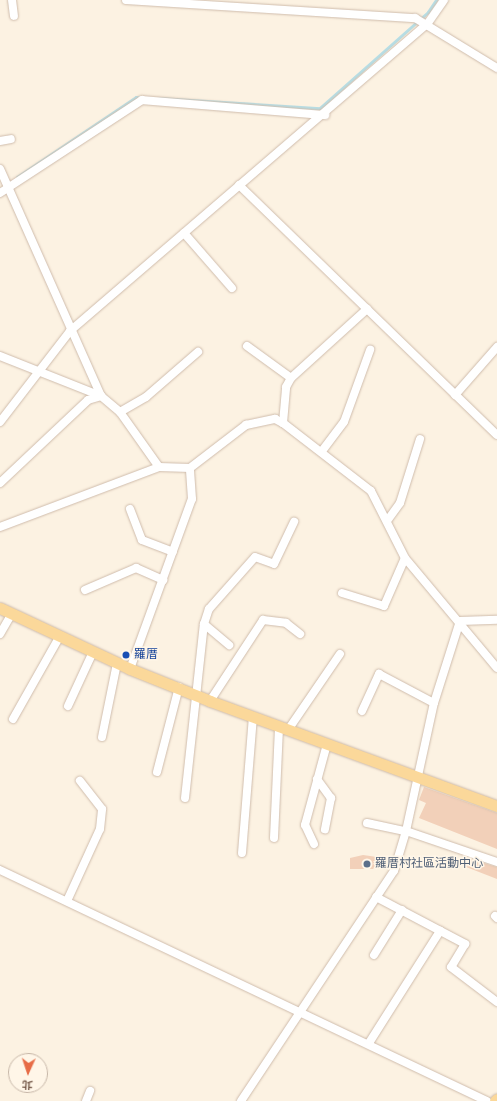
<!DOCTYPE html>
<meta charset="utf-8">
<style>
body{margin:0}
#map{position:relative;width:497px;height:1101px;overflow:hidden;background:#fcf2e2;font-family:"Varela Round","Noto Sans TC",sans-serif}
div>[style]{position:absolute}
.stream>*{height:2.5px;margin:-1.25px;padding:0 1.25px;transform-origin:1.25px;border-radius:1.25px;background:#b7dee5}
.building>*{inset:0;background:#f2d0b9}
.roads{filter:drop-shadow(0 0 1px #cfbcac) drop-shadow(0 0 1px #cfbcac)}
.minor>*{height:8px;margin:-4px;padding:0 4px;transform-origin:4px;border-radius:4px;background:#fff}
.major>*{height:11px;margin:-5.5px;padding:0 5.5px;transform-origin:5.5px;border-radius:5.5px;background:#fbd89a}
.dots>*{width:11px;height:11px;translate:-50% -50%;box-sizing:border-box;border:2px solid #fff6e8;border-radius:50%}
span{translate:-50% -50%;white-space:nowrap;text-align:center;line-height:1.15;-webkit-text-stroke:3px #fff6e8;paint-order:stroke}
.transit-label{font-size:12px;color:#164399}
.left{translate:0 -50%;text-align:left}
.service-label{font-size:12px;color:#4e5e75}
.north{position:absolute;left:8px;top:1053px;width:40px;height:40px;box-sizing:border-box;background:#fff6e8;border:1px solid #c7b7a8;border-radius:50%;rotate:183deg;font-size:11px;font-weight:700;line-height:16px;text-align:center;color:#745848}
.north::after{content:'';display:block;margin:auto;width:14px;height:18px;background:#e76c46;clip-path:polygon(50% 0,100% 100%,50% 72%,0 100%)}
</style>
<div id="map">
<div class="stream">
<i style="left:159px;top:98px;width:161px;rotate:3.6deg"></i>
<i style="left:320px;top:108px;width:144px;rotate:-41.6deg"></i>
<i style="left:428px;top:12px;width:14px;rotate:-56deg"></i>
<i style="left:17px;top:177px;width:143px;rotate:-33.9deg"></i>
<i style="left:136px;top:97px;width:6px"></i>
</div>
<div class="building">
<i style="clip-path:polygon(424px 787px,497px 813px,497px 849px,419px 818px,426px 803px,419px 800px)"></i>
<i style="clip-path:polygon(363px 855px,384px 858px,384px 869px,350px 869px,350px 858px)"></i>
<i style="clip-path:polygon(464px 857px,497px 867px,497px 879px,461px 865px)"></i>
</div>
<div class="roads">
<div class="minor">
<i style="left:12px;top:0;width:16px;rotate:83deg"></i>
<i style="left:126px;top:0;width:290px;rotate:3.6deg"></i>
<i style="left:415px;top:18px;width:96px;rotate:31.4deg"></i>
<i style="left:0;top:141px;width:11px;rotate:-10deg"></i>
<i style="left:0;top:169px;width:248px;rotate:66deg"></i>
<i style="left:239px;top:185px;width:359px;rotate:44.1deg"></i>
<i style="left:0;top:193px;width:170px;rotate:-33.2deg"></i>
<i style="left:142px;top:100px;width:184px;rotate:4.7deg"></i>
<i style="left:184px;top:233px;width:73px;rotate:48.9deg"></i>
<i style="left:247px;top:346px;width:54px;rotate:36deg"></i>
<i style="left:0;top:356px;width:109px;rotate:21.6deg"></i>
<i style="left:101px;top:396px;width:25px;rotate:40deg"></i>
<i style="left:120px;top:412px;width:67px;rotate:54.7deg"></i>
<i style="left:159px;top:467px;width:31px;rotate:2deg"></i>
<i style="left:190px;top:468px;width:71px;rotate:-37.5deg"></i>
<i style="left:246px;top:425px;width:30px;rotate:-12deg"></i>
<i style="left:275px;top:419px;width:9px;rotate:27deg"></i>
<i style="left:283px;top:423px;width:111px;rotate:37.7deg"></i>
<i style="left:371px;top:491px;width:75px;rotate:63.1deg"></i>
<i style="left:405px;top:558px;width:143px;rotate:50.1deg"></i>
<i style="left:455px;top:395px;width:64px;rotate:-48.8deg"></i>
<i style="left:120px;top:412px;width:30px;rotate:-30deg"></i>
<i style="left:146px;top:397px;width:69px;rotate:-40.9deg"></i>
<i style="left:0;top:422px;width:115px;rotate:-52.4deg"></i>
<i style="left:70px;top:331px;width:472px;rotate:-40.7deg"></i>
<i style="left:428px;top:23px;width:28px;rotate:-55deg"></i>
<i style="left:283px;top:423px;width:36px;rotate:-85deg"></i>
<i style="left:286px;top:387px;width:10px;rotate:-61deg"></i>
<i style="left:291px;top:378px;width:103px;rotate:-42.2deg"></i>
<i style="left:322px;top:451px;width:36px;rotate:-53deg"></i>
<i style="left:344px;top:422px;width:77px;rotate:-70.1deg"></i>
<i style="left:0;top:483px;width:121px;rotate:-43.3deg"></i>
<i style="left:88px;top:400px;width:14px;rotate:-17deg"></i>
<i style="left:130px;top:509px;width:33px;rotate:69deg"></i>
<i style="left:142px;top:540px;width:33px;rotate:21deg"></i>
<i style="left:387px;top:521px;width:22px;rotate:-54deg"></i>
<i style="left:400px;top:503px;width:67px;rotate:-72.6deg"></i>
<i style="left:0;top:527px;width:170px;rotate:-20.7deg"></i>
<i style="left:85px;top:590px;width:56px;rotate:-23.3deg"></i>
<i style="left:136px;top:568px;width:30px;rotate:24deg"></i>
<i style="left:342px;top:593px;width:44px;rotate:17.2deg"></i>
<i style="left:384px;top:606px;width:52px;rotate:-66.4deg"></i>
<i style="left:460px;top:621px;width:37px;rotate:-2deg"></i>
<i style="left:204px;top:624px;width:33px;rotate:40deg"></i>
<i style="left:0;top:634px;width:24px;rotate:-60deg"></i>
<i style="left:130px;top:669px;width:181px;rotate:-70deg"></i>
<i style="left:192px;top:499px;width:31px;rotate:-94deg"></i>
<i style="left:210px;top:701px;width:97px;rotate:-56.8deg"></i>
<i style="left:263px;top:620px;width:23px;rotate:7deg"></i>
<i style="left:286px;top:623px;width:18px;rotate:38deg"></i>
<i style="left:68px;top:706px;width:60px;rotate:-65.2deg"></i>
<i style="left:362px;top:711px;width:41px;rotate:-65.3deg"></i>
<i style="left:379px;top:674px;width:62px;rotate:27.8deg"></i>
<i style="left:13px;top:719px;width:95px;rotate:-60.5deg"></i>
<i style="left:288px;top:730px;width:92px;rotate:-55.6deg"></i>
<i style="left:102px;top:737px;width:76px;rotate:-78.5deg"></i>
<i style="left:157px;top:772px;width:88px;rotate:-75.5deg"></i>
<i style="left:317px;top:779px;width:24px;rotate:54deg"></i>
<i style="left:331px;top:798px;width:32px;rotate:101deg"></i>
<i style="left:185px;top:798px;width:175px;rotate:-83.8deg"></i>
<i style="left:204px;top:624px;width:16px;rotate:-72deg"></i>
<i style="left:209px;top:609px;width:69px;rotate:-48.5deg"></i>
<i style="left:255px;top:557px;width:20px;rotate:20deg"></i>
<i style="left:274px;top:564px;width:47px;rotate:-64.5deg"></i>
<i style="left:367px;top:823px;width:40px;rotate:12deg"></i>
<i style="left:406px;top:831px;width:96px;rotate:18.8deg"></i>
<i style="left:274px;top:838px;width:111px;rotate:-87.4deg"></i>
<i style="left:314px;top:844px;width:21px;rotate:-115deg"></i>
<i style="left:305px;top:825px;width:84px;rotate:-74.8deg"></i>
<i style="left:242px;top:853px;width:136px;rotate:-85.4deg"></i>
<i style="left:0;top:870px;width:539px;rotate:25.38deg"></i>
<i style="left:376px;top:897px;width:101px;rotate:27.8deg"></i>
<i style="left:465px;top:944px;width:27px;rotate:121deg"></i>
<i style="left:451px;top:967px;width:58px;rotate:37.3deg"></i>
<i style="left:67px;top:901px;width:79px;rotate:-65.4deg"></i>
<i style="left:100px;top:829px;width:20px;rotate:-84deg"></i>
<i style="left:102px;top:809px;width:36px;rotate:-128deg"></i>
<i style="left:495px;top:916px;width:3px;rotate:45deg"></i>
<i style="left:374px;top:955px;width:53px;rotate:-58.1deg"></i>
<i style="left:369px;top:1043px;width:133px;rotate:-57.6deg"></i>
<i style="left:86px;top:1101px;width:11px;rotate:-68deg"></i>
<i style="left:241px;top:1101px;width:276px;rotate:-56.4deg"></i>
<i style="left:394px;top:871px;width:42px;rotate:-73.3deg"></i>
<i style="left:406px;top:831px;width:131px;rotate:-77.7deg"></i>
<i style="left:434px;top:703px;width:86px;rotate:-72.4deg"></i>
</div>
<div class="major">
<i style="left:0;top:608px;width:144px;rotate:25.1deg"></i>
<i style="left:130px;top:669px;width:86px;rotate:21.8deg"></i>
<i style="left:210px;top:701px;width:306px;rotate:20.1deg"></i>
<i style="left:495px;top:1101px;width:3px;rotate:-45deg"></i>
</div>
</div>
<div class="dots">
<i style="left:126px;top:655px;background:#1a4fb4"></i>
<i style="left:367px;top:864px;background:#5c6f8a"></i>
</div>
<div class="transit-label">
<span class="left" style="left:134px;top:655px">羅厝</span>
</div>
<div class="service-label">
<span class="left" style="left:375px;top:864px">羅厝村社區活動中心</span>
</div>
<div class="north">北</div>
</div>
